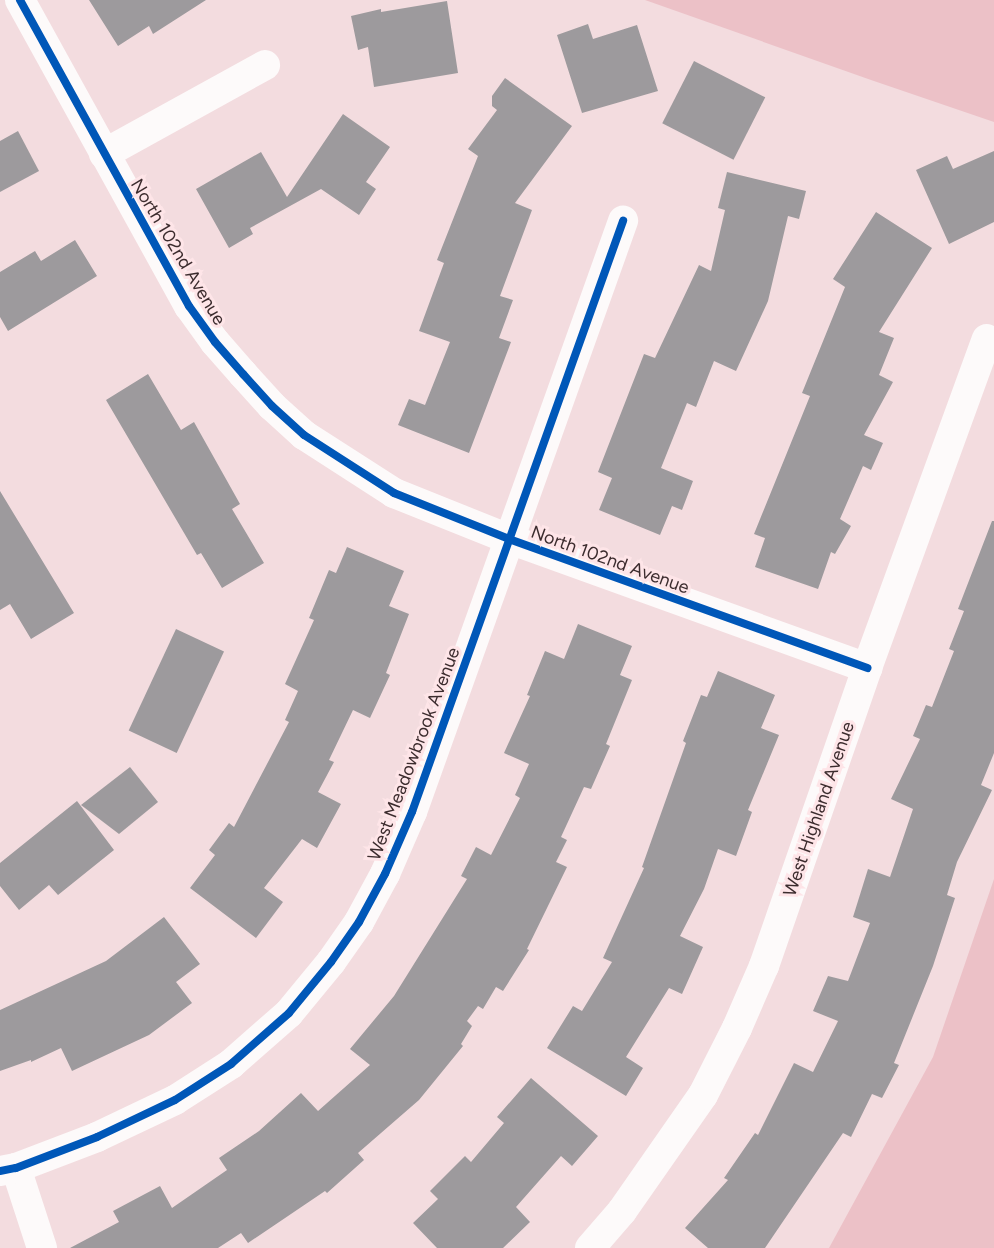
<!DOCTYPE html>
<style>
body{margin:0}
#map{position:relative;width:994px;height:1248px;overflow:hidden;background:#f3dcdf;font-family:Figtree,sans-serif}
div>[style]{position:absolute}
.green>*{inset:0;background:#ecc1c7}
.building>*{inset:0;background:#9d9a9d;transform-origin:0 0}
.minor>*{height:30px;margin:-15px;padding:0 15px;transform-origin:15px;border-radius:15px;background:#fdfafa}
.cycleway>*{height:8px;margin:-4px;padding:0 4px;transform-origin:4px;border-radius:4px;background:#0057b8}
span{translate:-50% -50%;white-space:nowrap;text-align:center;line-height:1.15;-webkit-text-stroke:6px #fee5e8;paint-order:stroke}
.street-label{font-size:18px;color:#3c2c2e}
</style>
<div id="map">
<div class="green">
<i style="clip-path:polygon(645px 0,994px 0,994px 122px,871px 80px)"></i>
<i style="clip-path:polygon(994px 879px,994px 1248px,829px 1248px,933px 1057px)"></i>
</div>
<div class="building">
<i style="clip-path:polygon(89px 0,206px 0,153px 34px,149px 26px,118px 46px)"></i>
<i style="clip-path:polygon(447px 1px,458px 73px,374px 87px,368px 47px,358px 50px,351px 16px,381px 9px,381px 12px)"></i>
<i style="clip-path:polygon(588px 24px,593px 39px,637px 25px,658px 91px,582px 113px,557px 35px)"></i>
<i style="left:694px;top:61px;width:80px;height:70px;rotate:27deg"></i>
<i style="clip-path:polygon(505px 78px,572px 126px,515px 203px,532px 210px,500px 296px,513px 300px,499px 338px,511px 342px,469px 453px,398px 425px,409px 399px,425px 405px,450px 342px,419px 331px,444px 263px,437px 260px,478px 156px,468px 149px,497px 110px,492px 106px,492px 96px)"></i>
<i style="clip-path:polygon(343px 114px,390px 147px,366px 182px,376px 189px,359px 215px,321px 189px,250px 228px,253px 234px,229px 248px,196px 189px,261px 152px,287px 197px)"></i>
<i style="clip-path:polygon(18px 131px,39px 171px,0 192px,0 141px)"></i>
<i style="clip-path:polygon(994px 151px,994px 222px,949px 244px,916px 170px,947px 156px,953px 169px)"></i>
<i style="clip-path:polygon(727px 172px,806px 191px,799px 219px,788px 216px,768px 301px,736px 371px,714px 361px,696px 407px,687px 403px,661px 468px,693px 481px,682px 510px,672px 506px,660px 535px,599px 510px,612px 478px,598px 472px,644px 354px,655px 358px,699px 265px,711px 271px,725px 210px,718px 208px)"></i>
<i style="clip-path:polygon(876px 212px,932px 248px,879px 332px,894px 338px,879px 375px,893px 382px,864px 435px,883px 443px,871px 470px,863px 466px,840px 519px,851px 526px,835px 554px,831px 552px,818px 589px,755px 567px,765px 538px,754px 534px,810px 396px,802px 393px,845px 287px,833px 279px)"></i>
<i style="clip-path:polygon(75px 240px,97px 276px,8px 331px,0 317px,0 272px,35px 251px,41px 261px)"></i>
<i style="clip-path:polygon(148px 374px,181px 430px,194px 422px,240px 504px,232px 509px,264px 563px,222px 588px,201px 553px,197px 555px,106px 400px)"></i>
<i style="clip-path:polygon(0 491px,74px 613px,31px 639px,10px 604px,0 610px)"></i>
<i style="clip-path:polygon(992px 521px,994px 521px,994px 753px,981px 785px,992px 790px,957px 862px,947px 895px,955px 898px,933px 966px,894px 1063px,899px 1065px,882px 1098px,872px 1094px,851px 1137px,843px 1133px,765px 1248px,708px 1248px,685px 1228px,728px 1180px,724px 1178px,755px 1133px,758px 1135px,794px 1063px,813px 1072px,838px 1021px,813px 1011px,828px 976px,848px 981px,870px 923px,853px 917px,868px 869px,890px 877px,913px 809px,891px 799px,920px 739px,913px 736px,926px 705px,932px 707px,954px 651px,949px 649px,964px 611px,958px 609px)"></i>
<i style="clip-path:polygon(347px 547px,404px 571px,389px 606px,409px 614px,386px 673px,390px 675px,370px 718px,353px 710px,329px 760px,334px 762px,318px 792px,341px 804px,317px 848px,302px 839px,264px 888px,283px 902px,256px 938px,190px 888px,215px 855px,209px 850px,229px 823px,234px 827px,289px 722px,285px 720px,298px 691px,285px 684px,314px 620px,309px 618px,329px 570px,336px 573px)"></i>
<i style="clip-path:polygon(578px 624px,632px 646px,620px 675px,632px 680px,606px 744px,610px 746px,591px 789px,584px 787px,561px 837px,567px 840px,556px 862px,567px 867px,527px 949px,529px 950px,503px 991px,496px 987px,483px 1009px,478px 1006px,467px 1021px,472px 1026px,461px 1044px,463px 1046px,419px 1100px,358px 1153px,364px 1160px,327px 1193px,325px 1191px,248px 1243px,241px 1233px,218px 1248px,70px 1248px,119px 1222px,113px 1211px,160px 1186px,172px 1208px,227px 1170px,219px 1158px,259px 1131px,301px 1093px,318px 1111px,370px 1065px,350px 1049px,394px 996px,467px 879px,461px 876px,476px 847px,491px 855px,520px 798px,515px 795px,529px 764px,504px 753px,530px 696px,527px 695px,545px 651px,564px 659px)"></i>
<i style="left:176px;top:629px;width:53px;height:112px;rotate:25deg"></i>
<i style="clip-path:polygon(718px 671px,775px 695px,761px 728px,779px 735px,748px 810px,752px 812px,736px 856px,718px 849px,704px 889px,680px 936px,703px 947px,682px 994px,669px 988px,626px 1057px,643px 1068px,626px 1096px,547px 1048px,573px 1006px,582px 1011px,612px 962px,603px 958px,644px 868px,642px 867px,686px 743px,683px 741px,701px 695px,707px 697px)"></i>
<i style="clip-path:polygon(130px 767px,158px 802px,119px 834px,81px 805px)"></i>
<i style="clip-path:polygon(77px 801px,114px 850px,58px 895px,49px 885px,19px 910px,0 886px,0 863px)"></i>
<i style="clip-path:polygon(164px 917px,200px 964px,176px 982px,192px 1003px,149px 1035px,72px 1071px,61px 1048px,31px 1062px,31px 1060px,0 1071px,0 1010px,106px 961px)"></i>
<i style="clip-path:polygon(531px 1078px,598px 1136px,572px 1166px,561px 1156px,516px 1207px,530px 1222px,503px 1248px,437px 1248px,413px 1223px,438px 1199px,430px 1191px,465px 1156px,471px 1162px,504px 1123px,497px 1117px)"></i>
</div>
<div class="minor">
<i style="left:20px;top:0;width:350px;rotate:61.1deg"></i>
<i style="left:189px;top:306px;width:44px;rotate:54.2deg"></i>
<i style="left:215px;top:342px;width:43px;rotate:48.8deg"></i>
<i style="left:243px;top:374px;width:43px;rotate:47.8deg"></i>
<i style="left:272px;top:406px;width:43px;rotate:42.2deg"></i>
<i style="left:304px;top:435px;width:107px;rotate:32.8deg"></i>
<i style="left:394px;top:493px;width:124px;rotate:21.8deg"></i>
<i style="left:509px;top:539px;width:381px;rotate:19.8deg"></i>
<i style="left:104px;top:154px;width:184px;rotate:-28.9deg"></i>
<i style="left:16px;top:1168px;width:84px;rotate:72deg"></i>
<i style="left:0;top:1171px;width:16px;rotate:-11deg"></i>
<i style="left:16px;top:1168px;width:87px;rotate:-20.9deg"></i>
<i style="left:97px;top:1137px;width:86px;rotate:-25.4deg"></i>
<i style="left:175px;top:1100px;width:67px;rotate:-32.7deg"></i>
<i style="left:231px;top:1064px;width:77px;rotate:-41.3deg"></i>
<i style="left:289px;top:1013px;width:66px;rotate:-50.5deg"></i>
<i style="left:331px;top:962px;width:49px;rotate:-55deg"></i>
<i style="left:359px;top:922px;width:55px;rotate:-61.6deg"></i>
<i style="left:385px;top:874px;width:68px;rotate:-66.5deg"></i>
<i style="left:412px;top:812px;width:628px;rotate:-70.35deg"></i>
<i style="left:590px;top:1248px;width:49px;rotate:-49.1deg"></i>
<i style="left:622px;top:1211px;width:141px;rotate:-55.1deg"></i>
<i style="left:703px;top:1095px;width:75px;rotate:-63.1deg"></i>
<i style="left:737px;top:1028px;width:68px;rotate:-66.5deg"></i>
<i style="left:764px;top:966px;width:315px;rotate:-70.9deg"></i>
<i style="left:867px;top:668px;width:350px;rotate:-70deg"></i>
</div>
<div class="cycleway">
<i style="left:20px;top:0;width:350px;rotate:61.1deg"></i>
<i style="left:189px;top:306px;width:44px;rotate:54.2deg"></i>
<i style="left:215px;top:342px;width:43px;rotate:48.8deg"></i>
<i style="left:243px;top:374px;width:43px;rotate:47.8deg"></i>
<i style="left:272px;top:406px;width:43px;rotate:42.2deg"></i>
<i style="left:304px;top:435px;width:107px;rotate:32.8deg"></i>
<i style="left:394px;top:493px;width:124px;rotate:21.8deg"></i>
<i style="left:509px;top:539px;width:381px;rotate:19.8deg"></i>
<i style="left:0;top:1171px;width:16px;rotate:-11deg"></i>
<i style="left:16px;top:1168px;width:87px;rotate:-20.9deg"></i>
<i style="left:97px;top:1137px;width:86px;rotate:-25.4deg"></i>
<i style="left:175px;top:1100px;width:67px;rotate:-32.7deg"></i>
<i style="left:231px;top:1064px;width:77px;rotate:-41.3deg"></i>
<i style="left:289px;top:1013px;width:66px;rotate:-50.5deg"></i>
<i style="left:331px;top:962px;width:49px;rotate:-55deg"></i>
<i style="left:359px;top:922px;width:55px;rotate:-61.6deg"></i>
<i style="left:385px;top:874px;width:68px;rotate:-66.5deg"></i>
<i style="left:412px;top:812px;width:628px;rotate:-70.35deg"></i>
</div>
<div class="street-label">
<span style="left:178px;top:252px;rotate:59deg">North 102nd Avenue</span>
<span style="left:610px;top:560px;rotate:20deg">North 102nd Avenue</span>
<span style="left:414px;top:754px;rotate:-69deg">West Meadowbrook Avenue</span>
<span style="left:819px;top:809px;rotate:-71deg">West Highland Avenue</span>
</div>
</div>
